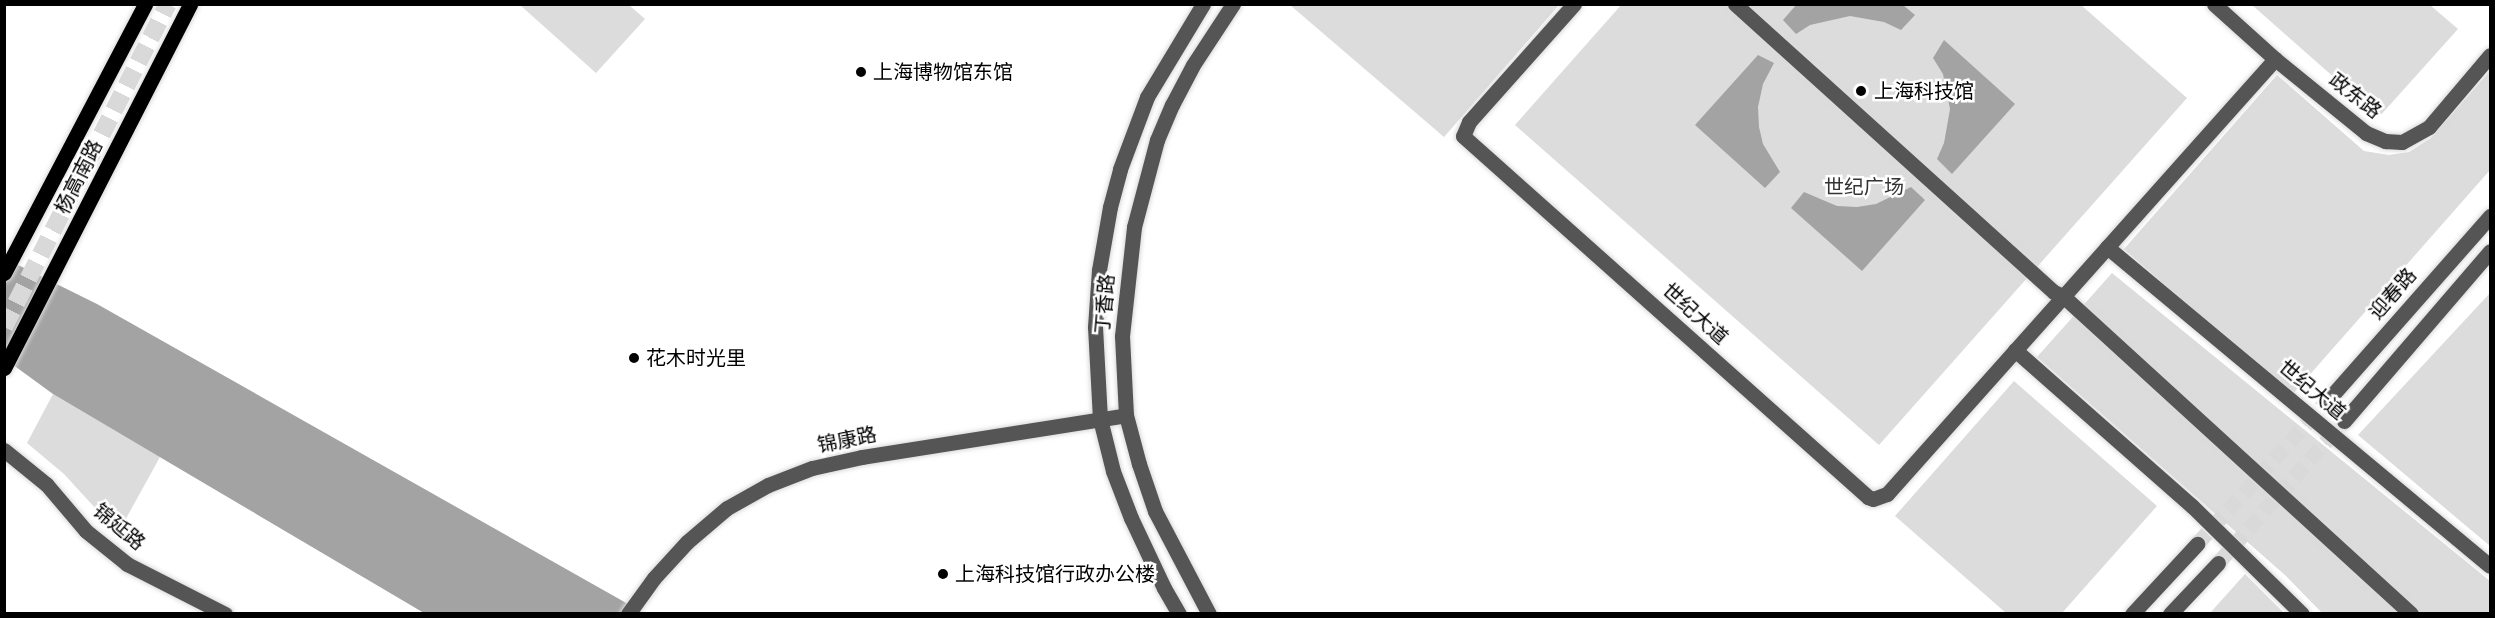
<!DOCTYPE html>
<meta charset="utf-8">
<style>
body{margin:0}
#map{position:relative;width:2495px;height:618px;overflow:hidden;background:#fff;font-family:"Work Sans","Noto Sans SC",sans-serif}
div>[style]{position:absolute}
.green>*{inset:0;background:#dcdcdc}
.water>*{inset:0;background:#a3a3a3}
.minor-tunnel>*{height:15px;margin-top:-7.5px;transform-origin:0;background:repeating-linear-gradient(90deg,#d9d9d9 0 15px,transparent 0 23px)}
.highway-tunnel>*{height:18px;margin-top:-9px;transform-origin:0;background:repeating-linear-gradient(90deg,#d9d9d9 0 18px,transparent 0 27px)}
.roads{filter:drop-shadow(0 0 2px #dbdbdb) drop-shadow(0 0 2px #dbdbdb)}
.minor>*{height:15px;margin:-7.5px;padding:0 7.5px;transform-origin:7.5px;border-radius:7.5px;background:#555}
.major>*{height:15px;margin:-7.5px;padding:0 7.5px;transform-origin:7.5px;border-radius:7.5px;background:#000}
.dots>*{width:16px;height:16px;translate:-50% -50%;box-sizing:border-box;border:3px solid #fff;border-radius:50%}
span{translate:-50% -50%;white-space:nowrap;text-align:center;line-height:1.15;-webkit-text-stroke:5px #fff;paint-order:stroke}
.poi-label{font-size:20px;color:#000}
.left{translate:0 -50%;text-align:left}
.street-label{font-size:20px;color:#000}
.park-label{font-size:20px;color:#333}
.frame{position:absolute;inset:0;border:6px solid #000;pointer-events:none}
</style>
<div id="map">
<div class="green">
<i style="clip-path:polygon(1622px 4px,2081px 5px,2187px 98px,1879px 445px,1515px 125px)"></i>
<i style="clip-path:polygon(520px 5px,629px 5px,645px 19px,596px 73px)"></i>
<i style="clip-path:polygon(1290px 5px,1559px 5px,1444px 137px)"></i>
<i style="clip-path:polygon(2252px 5px,2430px 5px,2458px 29px,2379px 117px)"></i>
<i style="clip-path:polygon(2490px 71px,2490px 170px,2291px 396px,2124px 249px,2277px 75px,2364px 151px,2389px 155px,2409px 152px,2431px 138px)"></i>
<i style="clip-path:polygon(2112px 273px,2490px 581px,2490px 613px,2322px 613px,2286px 576px,2037px 357px)"></i>
<i style="clip-path:polygon(2490px 293px,2490px 546px,2358px 435px)"></i>
<i style="clip-path:polygon(2014px 381px,2157px 506px,2062px 613px,2006px 613px,1895px 516px)"></i>
<i style="clip-path:polygon(53px 394px,160px 457px,118px 533px,64px 474px,27px 443px)"></i>
<i style="clip-path:polygon(2245px 574px,2284px 613px,2210px 613px)"></i>
</div>
<div class="water">
<i style="clip-path:polygon(1797px 4px,1903px 5px,1915px 15px,1901px 30px,1884px 22px,1850px 16px,1810px 25px,1796px 34px,1783px 20px)"></i>
<i style="clip-path:polygon(1944px 40px,2015px 104px,1952px 174px,1937px 159px,1944px 143px,1950px 109px,1943px 74px,1933px 58px)"></i>
<i style="clip-path:polygon(1758px 55px,1774px 63px,1763px 84px,1758px 107px,1759px 127px,1763px 144px,1780px 172px,1765px 188px,1695px 125px)"></i>
<i style="clip-path:polygon(1911px 187px,1925px 200px,1862px 271px,1791px 208px,1804px 192px,1837px 206px,1857px 207px,1876px 204px)"></i>
<i style="clip-path:polygon(4px 258px,97px 304px,644px 613px,424px 613px,53px 394px,5px 359px)"></i>
</div>
<div class="minor-tunnel">
<i style="left:2197px;top:544px;width:193px;rotate:-47.7deg"></i>
<i style="left:2218px;top:563px;width:190px;rotate:-48.4deg"></i>
</div>
<div class="highway-tunnel">
<i style="left:4px;top:327px;width:362px;rotate:-63.1deg"></i>
</div>
<div class="roads">
<div class="minor">
<i style="left:1574px;top:4px;width:158px;rotate:131.7deg"></i>
<i style="left:1469px;top:122px;width:15px;rotate:113deg"></i>
<i style="left:1463px;top:136px;width:543px;rotate:41.71deg"></i>
<i style="left:1868px;top:497px;width:5px;rotate:22deg"></i>
<i style="left:1873px;top:499px;width:15px;rotate:-20deg"></i>
<i style="left:1887px;top:494px;width:583px;rotate:-48.27deg"></i>
<i style="left:2275px;top:59px;width:82px;rotate:-138deg"></i>
<i style="left:1735px;top:4px;width:430px;rotate:42.1deg"></i>
<i style="left:2054px;top:292px;width:10px;rotate:24deg"></i>
<i style="left:2063px;top:296px;width:471px;rotate:42.4deg"></i>
<i style="left:2275px;top:59px;width:117px;rotate:39.1deg"></i>
<i style="left:2366px;top:133px;width:21px;rotate:23deg"></i>
<i style="left:2385px;top:141px;width:17px;rotate:3deg"></i>
<i style="left:2402px;top:142px;width:31px;rotate:-29deg"></i>
<i style="left:2429px;top:127px;width:94px;rotate:-49.7deg"></i>
<i style="left:2107px;top:247px;width:498px;rotate:39.8deg"></i>
<i style="left:2015px;top:350px;width:236px;rotate:41.4deg"></i>
<i style="left:2192px;top:506px;width:154px;rotate:44.5deg"></i>
<i style="left:2327px;top:401px;width:247px;rotate:-48.6deg"></i>
<i style="left:2344px;top:421px;width:224px;rotate:-49.3deg"></i>
<i style="left:4px;top:450px;width:55px;rotate:39.1deg"></i>
<i style="left:47px;top:485px;width:60px;rotate:49.7deg"></i>
<i style="left:86px;top:531px;width:53px;rotate:38.8deg"></i>
<i style="left:127px;top:564px;width:110px;rotate:27deg"></i>
<i style="left:628px;top:614px;width:44px;rotate:-54.2deg"></i>
<i style="left:654px;top:578px;width:49px;rotate:-47.5deg"></i>
<i style="left:687px;top:542px;width:52px;rotate:-40.4deg"></i>
<i style="left:727px;top:508px;width:47px;rotate:-29.3deg"></i>
<i style="left:768px;top:485px;width:47px;rotate:-21.1deg"></i>
<i style="left:812px;top:468px;width:51px;rotate:-12.4deg"></i>
<i style="left:862px;top:457px;width:267px;rotate:-9deg"></i>
<i style="left:1179px;top:614px;width:30px;rotate:-120deg"></i>
<i style="left:1164px;top:588px;width:77px;rotate:-115.2deg"></i>
<i style="left:1131px;top:518px;width:50px;rotate:-111deg"></i>
<i style="left:1113px;top:471px;width:54px;rotate:-104deg"></i>
<i style="left:1100px;top:419px;width:92px;rotate:-93.1deg"></i>
<i style="left:1095px;top:327px;width:57px;rotate:-86deg"></i>
<i style="left:1099px;top:270px;width:64px;rotate:-80.1deg"></i>
<i style="left:1110px;top:207px;width:39px;rotate:-75deg"></i>
<i style="left:1120px;top:169px;width:77px;rotate:-69.4deg"></i>
<i style="left:1147px;top:97px;width:109px;rotate:-58.9deg"></i>
<i style="left:1209px;top:614px;width:116px;rotate:-117.7deg"></i>
<i style="left:1155px;top:511px;width:50px;rotate:-108.8deg"></i>
<i style="left:1139px;top:464px;width:51px;rotate:-104.9deg"></i>
<i style="left:1126px;top:415px;width:79px;rotate:-92.9deg"></i>
<i style="left:1122px;top:336px;width:110px;rotate:-83.7deg"></i>
<i style="left:1134px;top:227px;width:90px;rotate:-75.2deg"></i>
<i style="left:1157px;top:140px;width:38px;rotate:-67deg"></i>
<i style="left:1172px;top:105px;width:45px;rotate:-62.3deg"></i>
<i style="left:1193px;top:65px;width:73px;rotate:-56.7deg"></i>
<i style="left:2132px;top:614px;width:96px;rotate:-47.1deg"></i>
<i style="left:2170px;top:614px;width:70px;rotate:-46.7deg"></i>
</div>
<div class="major">
<i style="left:4px;top:273px;width:304px;rotate:-62.3deg"></i>
<i style="left:4px;top:368px;width:409px;rotate:-62.9deg"></i>
</div>
</div>
<div class="dots">
<i style="left:861px;top:72px;background:#000"></i>
<i style="left:1861px;top:91px;background:#000"></i>
<i style="left:634px;top:358px;background:#000"></i>
<i style="left:943px;top:574px;background:#000"></i>
</div>
<div class="poi-label">
<span class="left" style="left:873px;top:72px">上海博物馆东馆</span>
<span class="left" style="left:1874px;top:91px">上海科技馆</span>
<span class="left" style="left:646px;top:358px">花木时光里</span>
<span class="left" style="left:955px;top:574px">上海科技馆行政办公楼</span>
</div>
<div class="street-label">
<span style="left:2355px;top:96px;rotate:38deg">政东路</span>
<span style="left:79px;top:177px;rotate:-63deg">杨高南路</span>
<span style="left:2393px;top:294px;rotate:-49deg">迎春路</span>
<span style="left:1105px;top:304px;rotate:-85deg">丁香路</span>
<span style="left:1695px;top:314px;rotate:42deg">世纪大道</span>
<span style="left:2312px;top:390px;rotate:40deg">世纪大道</span>
<span style="left:847px;top:440px;rotate:-11deg">锦康路</span>
<span style="left:119px;top:527px;rotate:40deg">锦延路</span>
</div>
<div class="park-label">
<span style="left:1864px;top:187px">世纪广场</span>
</div>
<div class="frame"></div>
</div>
